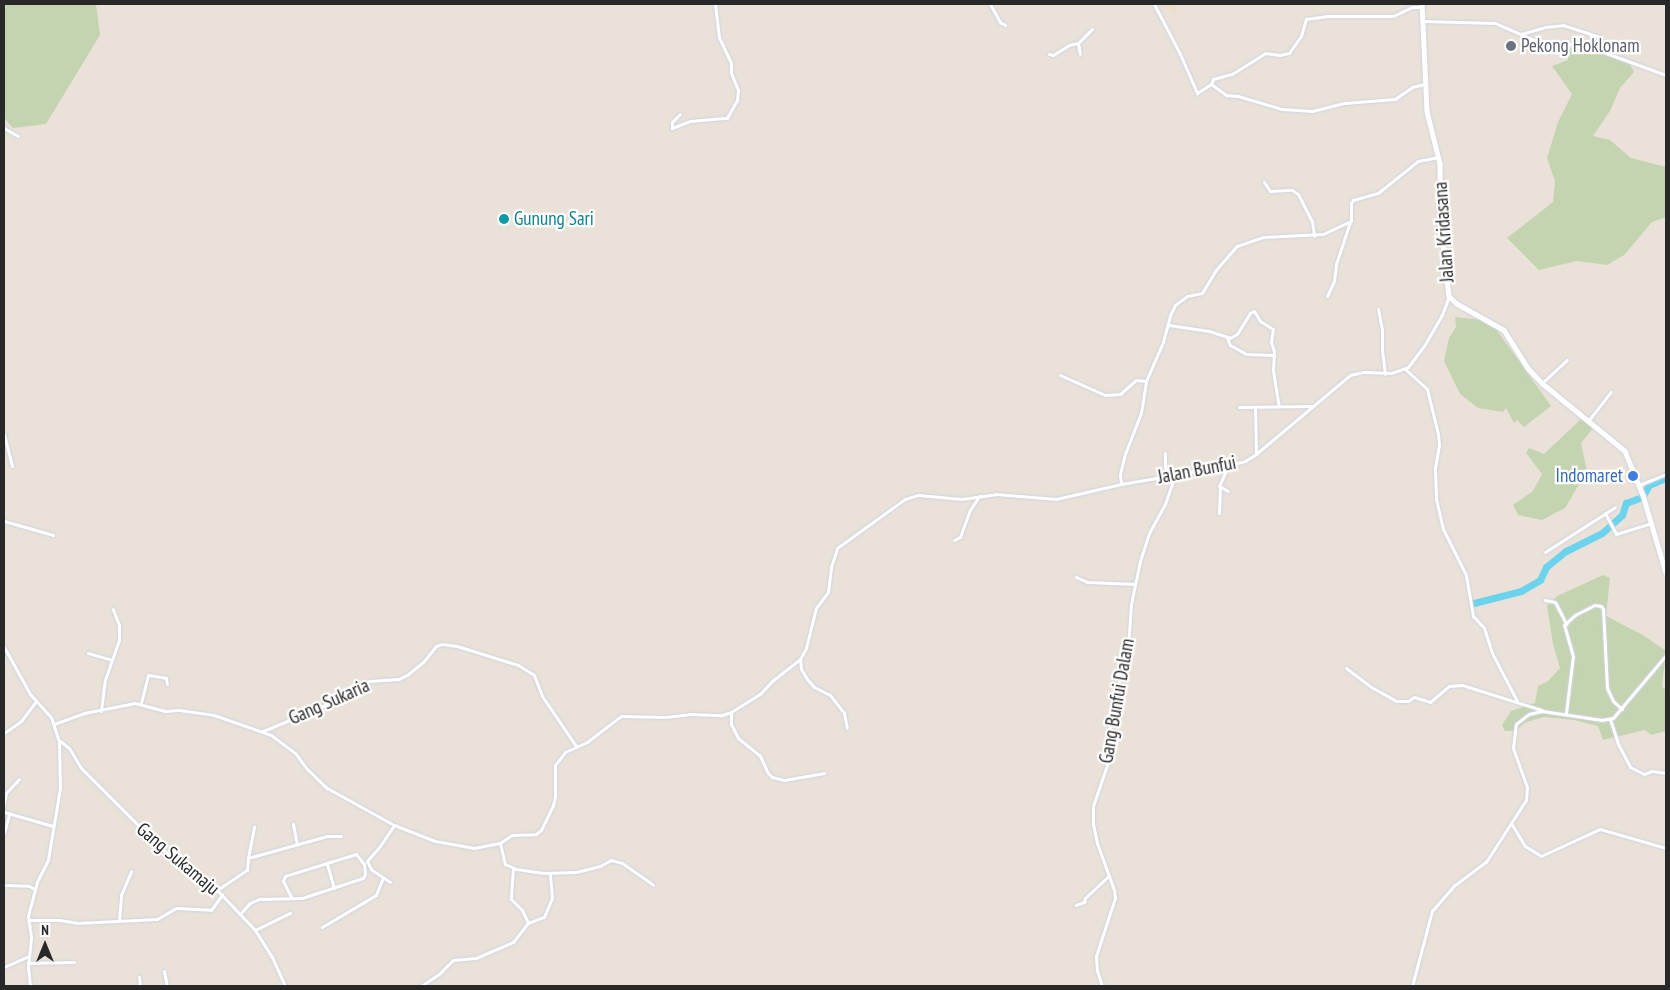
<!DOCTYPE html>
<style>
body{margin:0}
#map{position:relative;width:1670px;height:990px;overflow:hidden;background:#eae2d9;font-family:"PT Sans Narrow",sans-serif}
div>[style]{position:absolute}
.education>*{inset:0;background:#ecdec8}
.cemetery>*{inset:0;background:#c4d4b0}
.river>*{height:7px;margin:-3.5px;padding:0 3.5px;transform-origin:3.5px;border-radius:3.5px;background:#6bd3ed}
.roads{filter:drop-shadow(0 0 1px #ced3e1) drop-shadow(0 0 1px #ced3e1)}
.street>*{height:3px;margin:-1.5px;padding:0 1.5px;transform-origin:1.5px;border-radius:1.5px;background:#fff}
.secondary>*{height:4.5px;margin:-2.25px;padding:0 2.25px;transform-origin:2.25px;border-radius:2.25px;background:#fff}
.dots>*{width:14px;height:14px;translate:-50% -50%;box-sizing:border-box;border:2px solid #fff;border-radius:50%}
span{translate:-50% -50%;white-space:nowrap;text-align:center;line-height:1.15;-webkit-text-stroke:4.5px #fff;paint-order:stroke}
.worship-label{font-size:19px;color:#5b616d}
.left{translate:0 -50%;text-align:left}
.culture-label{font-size:19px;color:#0d838f}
.street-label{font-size:19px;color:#282828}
.shop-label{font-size:19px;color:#366cbe}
.right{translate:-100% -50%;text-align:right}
.frame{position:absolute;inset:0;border:5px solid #282828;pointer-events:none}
.north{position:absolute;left:20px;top:920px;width:50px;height:50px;-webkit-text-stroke:4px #fff;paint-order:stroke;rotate:0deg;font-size:14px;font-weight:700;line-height:20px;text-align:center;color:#282828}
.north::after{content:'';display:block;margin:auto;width:18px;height:22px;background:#282828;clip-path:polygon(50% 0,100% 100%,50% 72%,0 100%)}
</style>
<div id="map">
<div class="education">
<i style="clip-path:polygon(1158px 4px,1178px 4px,1176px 15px,1159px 4px)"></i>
</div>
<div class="cemetery">
<i style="clip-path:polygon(4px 4px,96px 4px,100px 35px,46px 124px,13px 128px,4px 118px)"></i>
<i style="clip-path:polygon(1566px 48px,1595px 51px,1630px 64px,1634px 72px,1620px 88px,1610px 111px,1593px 136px,1610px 140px,1631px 158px,1666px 167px,1666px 217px,1652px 222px,1624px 255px,1607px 265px,1577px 261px,1539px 270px,1507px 238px,1553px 202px,1555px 181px,1547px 158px,1558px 122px,1572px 94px,1552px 66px,1568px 60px)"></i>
<i style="clip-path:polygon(1455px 317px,1481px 320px,1496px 329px,1551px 406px,1524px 427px,1517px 420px,1514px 423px,1506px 408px,1503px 412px,1478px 408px,1460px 394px,1444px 361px,1449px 338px,1456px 327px)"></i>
<i style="clip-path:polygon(1581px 419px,1594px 427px,1581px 443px,1587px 471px,1565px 508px,1542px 520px,1518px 515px,1513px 505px,1533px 491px,1542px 474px,1526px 453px,1529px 448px,1544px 454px)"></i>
<i style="clip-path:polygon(1603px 575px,1610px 578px,1606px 616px,1643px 635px,1666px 651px,1662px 687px,1666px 689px,1666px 731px,1651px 735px,1645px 730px,1603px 740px,1598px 726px,1574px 720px,1544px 717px,1526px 722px,1515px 731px,1505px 731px,1502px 725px,1511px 711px,1535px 703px,1538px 686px,1548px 681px,1560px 668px,1553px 644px,1547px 606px,1557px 596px)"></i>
</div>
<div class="river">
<i style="left:1474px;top:603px;width:49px;rotate:-14.3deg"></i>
<i style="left:1521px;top:591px;width:22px;rotate:-30deg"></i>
<i style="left:1540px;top:580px;width:14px;rotate:-65deg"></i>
<i style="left:1546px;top:567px;width:26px;rotate:-39deg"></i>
<i style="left:1566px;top:551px;width:40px;rotate:-26.6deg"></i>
<i style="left:1602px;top:533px;width:27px;rotate:-42deg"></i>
<i style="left:1622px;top:515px;width:13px;rotate:-72deg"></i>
<i style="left:1626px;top:503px;width:17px;rotate:-21deg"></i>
<i style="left:1642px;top:497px;width:14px;rotate:-60deg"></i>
<i style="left:1649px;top:485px;width:15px;rotate:-23deg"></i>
<i style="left:1663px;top:479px;width:5px;rotate:-53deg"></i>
</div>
<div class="roads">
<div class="street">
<i style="left:990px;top:4px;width:21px;rotate:61deg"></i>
<i style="left:1000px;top:22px;width:6px;rotate:31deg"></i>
<i style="left:1154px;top:4px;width:56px;rotate:62.5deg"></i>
<i style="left:1180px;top:54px;width:43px;rotate:66.4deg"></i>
<i style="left:1197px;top:93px;width:17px;rotate:-33deg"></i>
<i style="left:1211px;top:84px;width:19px;rotate:36deg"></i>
<i style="left:1226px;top:95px;width:12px;rotate:5deg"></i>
<i style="left:1238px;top:96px;width:46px;rotate:16.5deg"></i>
<i style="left:1282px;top:109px;width:30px;rotate:4deg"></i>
<i style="left:1312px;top:111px;width:34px;rotate:-14deg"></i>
<i style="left:1345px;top:103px;width:50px;rotate:-4.6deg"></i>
<i style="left:1395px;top:99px;width:21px;rotate:-35deg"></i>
<i style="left:1412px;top:87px;width:13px;rotate:-13deg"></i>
<i style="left:1423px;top:21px;width:72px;rotate:1.6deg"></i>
<i style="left:1495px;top:23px;width:43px;rotate:23.6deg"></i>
<i style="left:1534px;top:40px;width:53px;rotate:6.5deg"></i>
<i style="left:1587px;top:46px;width:84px;rotate:20.2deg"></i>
<i style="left:1521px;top:34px;width:25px;rotate:-16deg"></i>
<i style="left:1545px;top:27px;width:18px;rotate:-6deg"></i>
<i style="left:1563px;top:25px;width:39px;rotate:18deg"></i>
<i style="left:1078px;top:43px;width:11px;rotate:80deg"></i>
<i style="left:1049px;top:54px;width:4px;rotate:14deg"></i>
<i style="left:1053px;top:55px;width:19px;rotate:-32deg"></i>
<i style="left:1069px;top:45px;width:9px;rotate:-13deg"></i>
<i style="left:1078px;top:43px;width:20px;rotate:-45deg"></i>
<i style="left:1211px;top:84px;width:5px;rotate:-68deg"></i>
<i style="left:1213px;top:79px;width:20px;rotate:-15deg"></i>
<i style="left:1232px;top:74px;width:39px;rotate:-32deg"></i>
<i style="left:1265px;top:53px;width:15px;rotate:8deg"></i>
<i style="left:1280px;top:55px;width:9px;rotate:-13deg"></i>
<i style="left:1289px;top:53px;width:21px;rotate:-55deg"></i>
<i style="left:1301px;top:36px;width:18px;rotate:-74deg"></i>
<i style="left:1306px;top:19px;width:22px;rotate:-8deg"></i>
<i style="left:1328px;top:16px;width:65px"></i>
<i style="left:1393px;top:16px;width:21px;rotate:-25deg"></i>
<i style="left:1412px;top:7px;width:10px"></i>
<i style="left:680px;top:114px;width:11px;rotate:135deg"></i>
<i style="left:672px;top:122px;width:6px;rotate:90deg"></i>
<i style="left:672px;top:128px;width:19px;rotate:-21deg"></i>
<i style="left:690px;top:121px;width:37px;rotate:-5deg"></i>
<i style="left:727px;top:118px;width:21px;rotate:-61deg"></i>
<i style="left:737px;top:100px;width:10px;rotate:-84deg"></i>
<i style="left:738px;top:90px;width:18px;rotate:-112deg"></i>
<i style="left:731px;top:73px;width:10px;rotate:-90deg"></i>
<i style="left:731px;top:63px;width:29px;rotate:-115deg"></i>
<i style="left:719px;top:37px;width:33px;rotate:-97deg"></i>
<i style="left:4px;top:128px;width:16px;rotate:30deg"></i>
<i style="left:1264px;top:182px;width:11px;rotate:56deg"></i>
<i style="left:1270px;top:191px;width:22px;rotate:-3deg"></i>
<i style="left:1292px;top:190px;width:7px;rotate:34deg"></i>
<i style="left:1298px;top:194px;width:30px;rotate:63deg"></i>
<i style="left:1312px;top:221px;width:15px;rotate:82deg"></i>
<i style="left:1327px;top:296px;width:17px;rotate:-65deg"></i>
<i style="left:1334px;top:281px;width:17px;rotate:-83deg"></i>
<i style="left:1336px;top:264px;width:44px;rotate:-71.6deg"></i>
<i style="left:1378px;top:309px;width:21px;rotate:79deg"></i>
<i style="left:1382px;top:330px;width:20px;rotate:90deg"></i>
<i style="left:1382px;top:350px;width:24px;rotate:83deg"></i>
<i style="left:1169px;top:325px;width:40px;rotate:8.5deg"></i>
<i style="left:1209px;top:331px;width:22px;rotate:18deg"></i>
<i style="left:1230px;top:338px;width:8px;rotate:-30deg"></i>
<i style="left:1237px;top:334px;width:25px;rotate:-58deg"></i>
<i style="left:1250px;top:313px;width:4px;rotate:-27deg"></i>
<i style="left:1254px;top:311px;width:12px;rotate:59deg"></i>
<i style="left:1260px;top:321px;width:15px;rotate:32deg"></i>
<i style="left:1273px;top:329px;width:13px;rotate:99deg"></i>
<i style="left:1271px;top:342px;width:9px;rotate:72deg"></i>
<i style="left:1274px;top:351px;width:19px;rotate:93deg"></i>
<i style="left:1273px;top:370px;width:37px;rotate:81deg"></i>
<i style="left:1227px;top:338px;width:8px;rotate:67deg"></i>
<i style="left:1230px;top:345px;width:18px;rotate:29deg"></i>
<i style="left:1246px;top:354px;width:28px;rotate:2deg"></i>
<i style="left:1405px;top:369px;width:30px;rotate:42deg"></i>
<i style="left:1427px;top:389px;width:46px;rotate:76.3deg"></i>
<i style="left:1438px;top:434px;width:11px;rotate:85deg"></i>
<i style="left:1439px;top:445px;width:23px;rotate:100deg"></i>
<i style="left:1435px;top:468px;width:31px;rotate:88deg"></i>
<i style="left:1436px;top:499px;width:31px;rotate:77deg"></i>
<i style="left:1443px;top:529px;width:51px;rotate:63.4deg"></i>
<i style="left:1466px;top:575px;width:42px;rotate:80.3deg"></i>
<i style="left:1473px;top:616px;width:16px;rotate:47deg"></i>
<i style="left:1484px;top:628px;width:26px;rotate:72deg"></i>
<i style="left:1492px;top:653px;width:54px;rotate:62.5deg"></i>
<i style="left:1060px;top:375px;width:49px;rotate:24deg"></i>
<i style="left:1105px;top:395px;width:15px;rotate:-4deg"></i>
<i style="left:1120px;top:394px;width:21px;rotate:-41deg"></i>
<i style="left:1136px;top:380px;width:10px;rotate:6deg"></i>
<i style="left:1542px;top:383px;width:34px;rotate:-43deg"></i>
<i style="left:1239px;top:407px;width:74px;rotate:-0.8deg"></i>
<i style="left:1255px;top:407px;width:47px;rotate:88.8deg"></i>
<i style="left:1588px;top:421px;width:37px;rotate:-52deg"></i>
<i style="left:4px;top:434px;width:33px;rotate:76deg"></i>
<i style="left:1165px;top:453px;width:14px;rotate:90deg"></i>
<i style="left:1165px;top:467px;width:9px;rotate:72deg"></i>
<i style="left:1228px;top:466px;width:22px;rotate:114deg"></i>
<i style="left:1219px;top:486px;width:10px;rotate:29deg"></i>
<i style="left:1121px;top:484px;width:10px;rotate:-96deg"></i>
<i style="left:1120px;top:474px;width:21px;rotate:-76deg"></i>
<i style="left:1125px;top:454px;width:44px;rotate:-68.7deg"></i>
<i style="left:1141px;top:413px;width:32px;rotate:-81deg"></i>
<i style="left:1146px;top:381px;width:43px;rotate:-66.4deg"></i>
<i style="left:1163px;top:342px;width:28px;rotate:-75deg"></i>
<i style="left:1170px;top:315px;width:11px;rotate:-63deg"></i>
<i style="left:1175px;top:305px;width:15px;rotate:-37deg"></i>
<i style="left:1187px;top:296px;width:15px;rotate:-11deg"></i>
<i style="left:1202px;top:293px;width:26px;rotate:-59deg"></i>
<i style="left:1215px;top:271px;width:33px;rotate:-49deg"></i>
<i style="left:1237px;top:246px;width:28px;rotate:-19deg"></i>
<i style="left:1263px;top:237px;width:60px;rotate:-2.9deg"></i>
<i style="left:1323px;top:234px;width:31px;rotate:-25deg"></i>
<i style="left:1351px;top:221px;width:18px;rotate:-90deg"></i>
<i style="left:1351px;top:203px;width:4px;rotate:-56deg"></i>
<i style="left:1353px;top:200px;width:26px;rotate:-16deg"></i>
<i style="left:1378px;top:193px;width:51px;rotate:-38.7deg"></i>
<i style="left:1418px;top:161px;width:20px;rotate:-11deg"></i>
<i style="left:1639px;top:485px;width:29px;rotate:-22deg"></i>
<i style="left:1219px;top:513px;width:25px;rotate:-88deg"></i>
<i style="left:1605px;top:513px;width:24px;rotate:62deg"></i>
<i style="left:1616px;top:534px;width:37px;rotate:-17deg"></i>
<i style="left:4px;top:521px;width:51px;rotate:15.9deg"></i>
<i style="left:954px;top:540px;width:7px;rotate:-27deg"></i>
<i style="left:960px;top:537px;width:29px;rotate:-70deg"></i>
<i style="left:970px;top:510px;width:17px;rotate:-57deg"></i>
<i style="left:1545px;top:552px;width:83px;rotate:-32.7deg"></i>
<i style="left:1076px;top:577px;width:12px;rotate:24deg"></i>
<i style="left:1087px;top:582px;width:48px;rotate:2.4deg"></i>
<i style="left:1545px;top:600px;width:10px;rotate:11deg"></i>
<i style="left:1555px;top:602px;width:25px;rotate:63deg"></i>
<i style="left:4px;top:647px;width:54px;rotate:61deg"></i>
<i style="left:30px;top:694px;width:31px;rotate:48deg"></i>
<i style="left:51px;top:717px;width:25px;rotate:72deg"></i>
<i style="left:59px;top:741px;width:47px;rotate:88.8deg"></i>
<i style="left:60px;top:788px;width:73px;rotate:99.5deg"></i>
<i style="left:48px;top:860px;width:25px;rotate:117deg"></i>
<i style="left:37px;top:882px;width:35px;rotate:105deg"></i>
<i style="left:28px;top:916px;width:22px;rotate:82deg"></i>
<i style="left:31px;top:938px;width:29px;rotate:96deg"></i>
<i style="left:28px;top:967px;width:19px;rotate:84deg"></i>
<i style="left:88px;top:653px;width:25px;rotate:16deg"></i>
<i style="left:800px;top:659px;width:10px;rotate:84deg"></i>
<i style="left:801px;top:669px;width:12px;rotate:59deg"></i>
<i style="left:807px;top:679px;width:11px;rotate:49deg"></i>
<i style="left:814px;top:687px;width:18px;rotate:27deg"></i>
<i style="left:830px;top:695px;width:23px;rotate:52deg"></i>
<i style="left:844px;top:713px;width:15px;rotate:79deg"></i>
<i style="left:1346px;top:668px;width:34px;rotate:37deg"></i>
<i style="left:1373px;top:688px;width:26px;rotate:29deg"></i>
<i style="left:1396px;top:701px;width:12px"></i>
<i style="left:1408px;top:701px;width:7px;rotate:-34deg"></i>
<i style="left:1414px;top:697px;width:17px;rotate:17deg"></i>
<i style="left:1430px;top:702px;width:25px;rotate:-40deg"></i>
<i style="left:1449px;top:686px;width:13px;rotate:-4deg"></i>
<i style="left:1462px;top:685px;width:84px;rotate:17.4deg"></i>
<i style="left:141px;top:703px;width:29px;rotate:-76deg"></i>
<i style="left:148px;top:675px;width:18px;rotate:9deg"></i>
<i style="left:166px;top:678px;width:6px;rotate:81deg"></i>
<i style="left:101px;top:711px;width:31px;rotate:-83deg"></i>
<i style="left:105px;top:680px;width:42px;rotate:-70.7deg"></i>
<i style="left:119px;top:640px;width:15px;rotate:-90deg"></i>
<i style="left:119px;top:625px;width:17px;rotate:-111deg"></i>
<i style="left:731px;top:712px;width:12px;rotate:90deg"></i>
<i style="left:731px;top:724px;width:16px;rotate:63deg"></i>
<i style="left:738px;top:738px;width:28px;rotate:39deg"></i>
<i style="left:760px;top:756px;width:19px;rotate:65deg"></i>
<i style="left:768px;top:773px;width:6px;rotate:45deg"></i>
<i style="left:772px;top:777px;width:12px;rotate:14deg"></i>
<i style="left:784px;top:780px;width:41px;rotate:-9.9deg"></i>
<i style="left:1566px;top:713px;width:57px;rotate:-83deg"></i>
<i style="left:1573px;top:656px;width:32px;rotate:-106deg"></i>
<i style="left:1564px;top:625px;width:15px;rotate:-42deg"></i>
<i style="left:1575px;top:615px;width:22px;rotate:-27deg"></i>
<i style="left:1595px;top:605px;width:6px;rotate:9deg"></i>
<i style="left:1601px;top:606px;width:4px;rotate:56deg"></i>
<i style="left:1603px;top:609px;width:79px;rotate:87.1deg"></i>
<i style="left:1607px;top:688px;width:14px;rotate:65deg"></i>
<i style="left:1613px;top:701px;width:12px;rotate:42deg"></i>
<i style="left:1610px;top:719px;width:26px;rotate:72deg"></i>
<i style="left:1618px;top:744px;width:26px;rotate:62deg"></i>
<i style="left:1630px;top:767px;width:16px;rotate:27deg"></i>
<i style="left:1644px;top:774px;width:9px;rotate:-21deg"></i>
<i style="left:1652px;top:771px;width:14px;rotate:8deg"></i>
<i style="left:54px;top:724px;width:32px;rotate:-20deg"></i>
<i style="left:84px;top:713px;width:52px;rotate:-11.1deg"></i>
<i style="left:135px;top:703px;width:31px;rotate:15deg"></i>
<i style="left:165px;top:711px;width:14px;rotate:-4deg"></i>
<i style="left:179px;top:710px;width:35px;rotate:8deg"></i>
<i style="left:214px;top:715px;width:60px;rotate:19.3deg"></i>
<i style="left:271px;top:735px;width:31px;rotate:37deg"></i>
<i style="left:296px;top:754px;width:19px;rotate:54deg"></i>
<i style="left:307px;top:769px;width:28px;rotate:44deg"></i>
<i style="left:327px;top:788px;width:77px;rotate:28.9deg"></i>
<i style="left:394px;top:825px;width:44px;rotate:21.3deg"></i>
<i style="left:435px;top:841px;width:40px;rotate:10deg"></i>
<i style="left:474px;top:848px;width:26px;rotate:-11deg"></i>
<i style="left:500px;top:843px;width:14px;rotate:-34deg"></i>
<i style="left:512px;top:835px;width:24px;rotate:-2deg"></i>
<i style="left:536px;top:834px;width:6px;rotate:-39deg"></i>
<i style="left:541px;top:830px;width:28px;rotate:-64deg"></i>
<i style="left:553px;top:805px;width:8px;rotate:-76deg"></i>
<i style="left:555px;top:797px;width:32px;rotate:-90deg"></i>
<i style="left:555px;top:765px;width:16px;rotate:-52deg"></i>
<i style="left:565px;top:752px;width:24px;rotate:-24deg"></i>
<i style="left:587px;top:742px;width:43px;rotate:-37.4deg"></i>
<i style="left:621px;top:716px;width:45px;rotate:1.3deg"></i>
<i style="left:666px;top:717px;width:23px;rotate:-7deg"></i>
<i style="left:689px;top:714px;width:33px;rotate:2deg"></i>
<i style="left:722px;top:715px;width:9px;rotate:-18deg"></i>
<i style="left:731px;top:712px;width:34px;rotate:-32deg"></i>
<i style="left:760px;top:694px;width:18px;rotate:-47deg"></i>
<i style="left:772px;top:681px;width:36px;rotate:-38deg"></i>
<i style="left:800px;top:659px;width:13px;rotate:-61deg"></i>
<i style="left:806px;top:648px;width:41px;rotate:-76deg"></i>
<i style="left:816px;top:608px;width:20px;rotate:-53deg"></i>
<i style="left:828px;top:592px;width:25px;rotate:-83deg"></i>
<i style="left:831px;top:567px;width:20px;rotate:-72deg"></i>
<i style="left:837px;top:548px;width:84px;rotate:-35.8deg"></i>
<i style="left:905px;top:499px;width:14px;rotate:-17deg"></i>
<i style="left:918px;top:495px;width:44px;rotate:5.2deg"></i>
<i style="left:962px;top:499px;width:34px;rotate:-8deg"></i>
<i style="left:996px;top:494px;width:60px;rotate:4.8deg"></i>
<i style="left:1056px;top:499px;width:67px;rotate:-13deg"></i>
<i style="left:1121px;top:484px;width:100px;rotate:-9.7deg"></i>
<i style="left:1220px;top:467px;width:26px;rotate:-13deg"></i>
<i style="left:1245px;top:461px;width:13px;rotate:-32deg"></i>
<i style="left:1256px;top:454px;width:123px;rotate:-40deg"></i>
<i style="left:1350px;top:375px;width:14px;rotate:-12deg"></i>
<i style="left:1364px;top:372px;width:27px;rotate:2deg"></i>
<i style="left:1391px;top:373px;width:18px;rotate:-19deg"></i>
<i style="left:1408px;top:367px;width:26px;rotate:-53deg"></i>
<i style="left:1424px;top:346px;width:36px;rotate:-60deg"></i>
<i style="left:1442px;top:315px;width:20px;rotate:-70deg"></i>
<i style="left:263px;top:731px;width:63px;rotate:-22.5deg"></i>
<i style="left:321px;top:707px;width:55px;rotate:-28.4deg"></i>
<i style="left:369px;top:681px;width:30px;rotate:-4deg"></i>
<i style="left:399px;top:679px;width:9px;rotate:-27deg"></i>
<i style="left:407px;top:675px;width:22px;rotate:-39deg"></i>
<i style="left:424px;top:661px;width:19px;rotate:-51deg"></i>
<i style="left:436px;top:646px;width:6px;rotate:-18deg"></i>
<i style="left:442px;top:644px;width:15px;rotate:8deg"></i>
<i style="left:457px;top:646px;width:64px;rotate:17.3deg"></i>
<i style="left:518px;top:665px;width:19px;rotate:32deg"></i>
<i style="left:534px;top:675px;width:22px;rotate:69deg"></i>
<i style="left:542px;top:696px;width:60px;rotate:55.8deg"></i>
<i style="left:4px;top:733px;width:21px;rotate:-35deg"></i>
<i style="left:21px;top:721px;width:25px;rotate:-53deg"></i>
<i style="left:60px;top:741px;width:11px;rotate:38deg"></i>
<i style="left:69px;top:748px;width:23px;rotate:59deg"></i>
<i style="left:81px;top:768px;width:96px;rotate:45deg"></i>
<i style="left:149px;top:836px;width:47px;rotate:43.3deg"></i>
<i style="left:183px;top:868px;width:40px;rotate:32.9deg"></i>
<i style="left:217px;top:890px;width:55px;rotate:46.5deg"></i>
<i style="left:255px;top:930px;width:32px;rotate:58deg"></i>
<i style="left:272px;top:957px;width:32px;rotate:66deg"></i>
<i style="left:4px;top:804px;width:11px;rotate:-80deg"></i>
<i style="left:6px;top:793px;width:19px;rotate:-47deg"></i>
<i style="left:4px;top:812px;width:51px;rotate:15.9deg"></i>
<i style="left:1511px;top:823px;width:27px;rotate:59deg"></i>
<i style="left:1525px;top:846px;width:19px;rotate:32deg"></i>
<i style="left:1541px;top:856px;width:65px;rotate:-24.6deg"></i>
<i style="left:1600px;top:829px;width:69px;rotate:16.1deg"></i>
<i style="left:293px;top:824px;width:21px;rotate:79deg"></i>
<i style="left:4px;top:833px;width:20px;rotate:-75deg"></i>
<i style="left:500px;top:843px;width:22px;rotate:77deg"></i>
<i style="left:505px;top:864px;width:12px;rotate:24deg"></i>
<i style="left:516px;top:869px;width:28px;rotate:8deg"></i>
<i style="left:544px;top:873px;width:32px;rotate:-2deg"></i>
<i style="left:576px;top:872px;width:25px;rotate:-14deg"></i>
<i style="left:600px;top:866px;width:13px;rotate:-29deg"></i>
<i style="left:611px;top:860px;width:11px;rotate:15deg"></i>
<i style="left:622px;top:863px;width:38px;rotate:35deg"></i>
<i style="left:248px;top:858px;width:32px;rotate:-79deg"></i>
<i style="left:327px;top:864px;width:25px;rotate:74deg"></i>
<i style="left:513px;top:868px;width:31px;rotate:94deg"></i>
<i style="left:511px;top:899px;width:16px;rotate:45deg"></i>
<i style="left:522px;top:910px;width:14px;rotate:65deg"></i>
<i style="left:390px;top:882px;width:23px;rotate:-146deg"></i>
<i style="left:371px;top:869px;width:9px;rotate:-117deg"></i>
<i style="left:367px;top:861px;width:20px;rotate:-49deg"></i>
<i style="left:380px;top:846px;width:25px;rotate:-56deg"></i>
<i style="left:4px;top:885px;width:25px;rotate:2deg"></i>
<i style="left:29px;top:886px;width:7px;rotate:27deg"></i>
<i style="left:217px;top:890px;width:36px;rotate:-34deg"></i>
<i style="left:247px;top:870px;width:12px;rotate:-85deg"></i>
<i style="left:248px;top:858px;width:82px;rotate:-15.6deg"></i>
<i style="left:327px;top:836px;width:14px"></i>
<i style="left:1076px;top:905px;width:9px;rotate:-21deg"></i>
<i style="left:1084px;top:902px;width:4px;rotate:-76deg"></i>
<i style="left:1085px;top:898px;width:33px;rotate:-43deg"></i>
<i style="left:240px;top:914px;width:15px;rotate:-48deg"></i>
<i style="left:250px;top:903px;width:10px;rotate:-24deg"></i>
<i style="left:259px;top:899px;width:43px;rotate:-1.3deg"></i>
<i style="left:302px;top:898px;width:64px;rotate:-18.2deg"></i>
<i style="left:363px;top:878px;width:4px;rotate:-63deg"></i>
<i style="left:365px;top:874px;width:10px;rotate:-96deg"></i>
<i style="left:364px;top:864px;width:13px;rotate:-129deg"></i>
<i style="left:356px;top:854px;width:74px;rotate:162.8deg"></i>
<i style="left:285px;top:876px;width:5px;rotate:112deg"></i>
<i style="left:283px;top:881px;width:18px;rotate:63deg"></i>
<i style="left:28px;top:920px;width:31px"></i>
<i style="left:59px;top:920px;width:18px;rotate:9deg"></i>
<i style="left:77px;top:923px;width:80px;rotate:-2.9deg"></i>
<i style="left:157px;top:919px;width:22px;rotate:-30deg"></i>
<i style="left:176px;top:908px;width:35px;rotate:3deg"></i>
<i style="left:211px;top:910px;width:19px;rotate:-54deg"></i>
<i style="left:119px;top:920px;width:25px;rotate:-85deg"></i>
<i style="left:121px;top:895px;width:26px;rotate:-67deg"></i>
<i style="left:322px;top:927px;width:63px;rotate:-30.7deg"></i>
<i style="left:376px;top:895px;width:18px;rotate:-68deg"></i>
<i style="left:255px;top:930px;width:39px;rotate:-26deg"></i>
<i style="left:28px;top:963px;width:46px;rotate:-1.2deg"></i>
<i style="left:4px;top:967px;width:27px;rotate:-24deg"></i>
<i style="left:164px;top:971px;width:15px;rotate:79deg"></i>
<i style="left:139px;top:977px;width:9px;rotate:84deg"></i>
<i style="left:421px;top:986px;width:23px;rotate:-34deg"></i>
<i style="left:440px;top:973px;width:18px;rotate:-45deg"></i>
<i style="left:453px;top:960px;width:23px;rotate:-5deg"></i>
<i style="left:476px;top:958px;width:40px;rotate:-23.4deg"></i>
<i style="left:513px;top:942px;width:24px;rotate:-52deg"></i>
<i style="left:528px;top:923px;width:17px;rotate:-21deg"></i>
<i style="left:544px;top:917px;width:21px;rotate:-67deg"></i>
<i style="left:552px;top:898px;width:25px;rotate:-95deg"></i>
<i style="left:1102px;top:986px;width:16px;rotate:-108deg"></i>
<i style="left:1097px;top:971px;width:15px;rotate:-94deg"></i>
<i style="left:1096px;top:956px;width:61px;rotate:-71.9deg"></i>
<i style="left:1115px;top:898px;width:8px;rotate:-97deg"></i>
<i style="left:1114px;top:890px;width:50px;rotate:-109.9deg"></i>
<i style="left:1097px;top:843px;width:19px;rotate:-102deg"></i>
<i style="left:1093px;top:824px;width:18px;rotate:-90deg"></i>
<i style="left:1093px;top:806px;width:43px;rotate:-71.1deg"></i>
<i style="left:1107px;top:765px;width:59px;rotate:-85.2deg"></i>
<i style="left:1112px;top:706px;width:60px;rotate:-74.6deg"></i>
<i style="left:1128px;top:648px;width:44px;rotate:-86.1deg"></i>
<i style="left:1131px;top:604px;width:44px;rotate:-78.2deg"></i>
<i style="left:1140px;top:561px;width:29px;rotate:-72deg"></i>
<i style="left:1149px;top:533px;width:33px;rotate:-61deg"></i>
<i style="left:1165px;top:504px;width:31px;rotate:-71deg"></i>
<i style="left:1412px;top:986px;width:78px;rotate:-75.1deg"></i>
<i style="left:1432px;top:911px;width:35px;rotate:-49deg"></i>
<i style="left:1455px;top:885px;width:39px;rotate:-37deg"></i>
<i style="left:1486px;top:862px;width:74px;rotate:-57.2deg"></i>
<i style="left:1526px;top:800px;width:13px;rotate:-86deg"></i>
<i style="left:1527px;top:787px;width:41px;rotate:-109.7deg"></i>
<i style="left:1513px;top:748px;width:24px;rotate:-83deg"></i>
<i style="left:1516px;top:724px;width:16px;rotate:-38deg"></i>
<i style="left:1529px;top:714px;width:13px;rotate:-13deg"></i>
<i style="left:1542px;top:711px;width:61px;rotate:8.5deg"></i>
<i style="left:1602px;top:720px;width:11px;rotate:-10deg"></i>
<i style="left:1613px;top:718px;width:82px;rotate:-49.9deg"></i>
</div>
<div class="secondary">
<i style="left:1422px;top:4px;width:107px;rotate:87.3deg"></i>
<i style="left:1427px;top:111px;width:55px;rotate:76.2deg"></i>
<i style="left:1440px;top:164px;width:63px;rotate:89.1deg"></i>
<i style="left:1441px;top:227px;width:69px;rotate:83.4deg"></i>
<i style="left:1449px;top:296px;width:10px;rotate:45deg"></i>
<i style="left:1456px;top:303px;width:55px;rotate:29.4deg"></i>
<i style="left:1504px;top:330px;width:45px;rotate:57.7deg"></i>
<i style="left:1528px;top:368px;width:21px;rotate:47deg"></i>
<i style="left:1542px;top:383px;width:107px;rotate:39.3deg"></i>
<i style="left:1625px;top:451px;width:48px;rotate:67.8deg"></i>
<i style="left:1643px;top:495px;width:81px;rotate:73.6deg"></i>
</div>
</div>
<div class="dots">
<i style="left:1511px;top:46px;background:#6b7280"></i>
<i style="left:504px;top:219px;background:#0f9aa8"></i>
<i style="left:1633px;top:476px;background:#3f7fe0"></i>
</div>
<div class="worship-label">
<span class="left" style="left:1521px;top:46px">Pekong Hoklonam</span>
</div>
<div class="culture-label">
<span class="left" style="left:514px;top:219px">Gunung Sari</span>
</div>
<div class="street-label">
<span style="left:1444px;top:232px;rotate:-94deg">Jalan Kridasana</span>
<span style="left:1197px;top:470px;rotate:-11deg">Jalan Bunfui</span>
<span style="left:1117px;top:701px;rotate:-80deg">Gang Bunfui Dalam</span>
<span style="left:329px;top:702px;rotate:-24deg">Gang Sukaria</span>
<span style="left:178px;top:859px;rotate:40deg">Gang Sukamaju</span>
</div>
<div class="shop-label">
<span class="right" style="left:1623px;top:476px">Indomaret</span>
</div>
<div class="frame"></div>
<div class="north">N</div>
</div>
